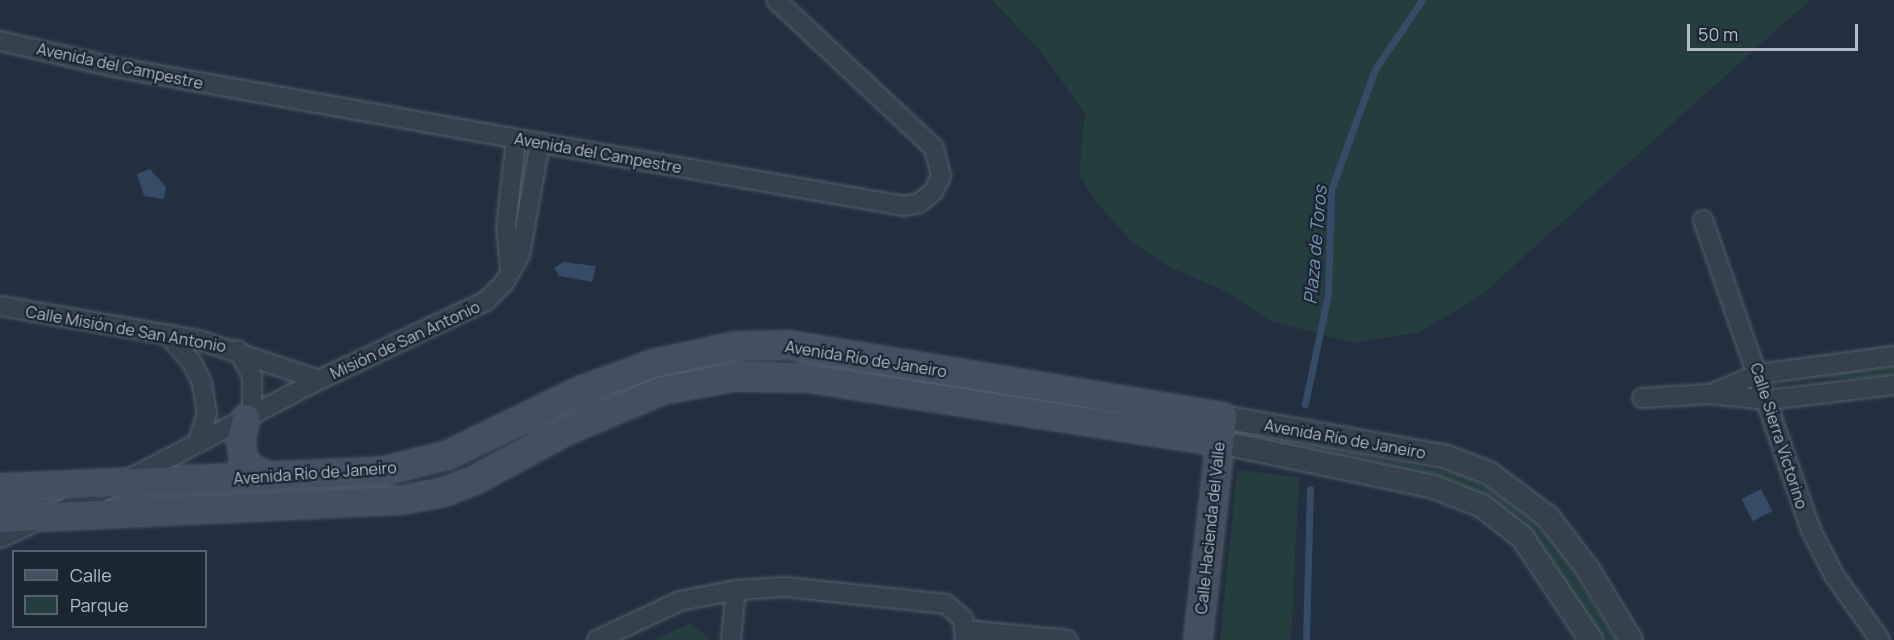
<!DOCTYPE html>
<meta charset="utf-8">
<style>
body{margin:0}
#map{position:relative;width:1894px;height:640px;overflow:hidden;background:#222f3e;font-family:Manrope,sans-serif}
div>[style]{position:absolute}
.green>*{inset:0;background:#243d3f;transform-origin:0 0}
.water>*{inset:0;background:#354b66;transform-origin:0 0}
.stream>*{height:7px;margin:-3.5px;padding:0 3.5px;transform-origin:3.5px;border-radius:3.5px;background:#354b66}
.roads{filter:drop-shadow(0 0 2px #545f6c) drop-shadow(0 0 2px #545f6c)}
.minor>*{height:18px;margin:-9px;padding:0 9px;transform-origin:9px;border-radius:9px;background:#36414e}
.tertiary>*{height:22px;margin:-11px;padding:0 11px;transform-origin:11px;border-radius:11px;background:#36414e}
.secondary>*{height:26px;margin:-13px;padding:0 13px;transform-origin:13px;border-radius:13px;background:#445061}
span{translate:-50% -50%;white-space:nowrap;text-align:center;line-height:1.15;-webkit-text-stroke:4.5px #1b2633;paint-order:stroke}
.street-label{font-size:16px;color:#b2bcc9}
.water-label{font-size:18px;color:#7893b2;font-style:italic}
.legend{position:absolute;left:12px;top:550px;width:195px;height:78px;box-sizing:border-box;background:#1b2633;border:2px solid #57626f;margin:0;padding:8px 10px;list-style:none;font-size:18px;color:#b2bcc9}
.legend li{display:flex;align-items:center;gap:12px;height:30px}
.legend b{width:30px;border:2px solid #57626f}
.scale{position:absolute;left:1687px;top:24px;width:171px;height:27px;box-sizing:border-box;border:3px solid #b2bcc9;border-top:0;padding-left:8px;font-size:18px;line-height:21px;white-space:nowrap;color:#b2bcc9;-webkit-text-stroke:4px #1b2633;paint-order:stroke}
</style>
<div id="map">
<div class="green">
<i style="clip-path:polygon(992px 0,1810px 0,1480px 296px,1420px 332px,1353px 343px,1271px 321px,1223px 290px,1167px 266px,1132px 242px,1096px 202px,1079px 174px,1085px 114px,1040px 50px)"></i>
<i style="left:1894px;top:366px;width:12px;height:91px;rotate:90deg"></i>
<i style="clip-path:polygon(1238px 430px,1463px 475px,1492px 489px,1537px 524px,1560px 551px,1616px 640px,1601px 640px,1555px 565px,1522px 525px,1232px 436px)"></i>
<i style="clip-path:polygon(1237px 470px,1299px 477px,1291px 640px,1220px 640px)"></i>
<i style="clip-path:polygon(691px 623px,711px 640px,653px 640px)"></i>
</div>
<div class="water">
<i style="clip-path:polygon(150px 169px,166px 187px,164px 199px,144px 196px,137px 174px)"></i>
<i style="clip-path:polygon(563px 262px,596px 266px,592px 282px,559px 276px,554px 268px)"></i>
<i style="left:1761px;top:489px;width:25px;height:22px;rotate:63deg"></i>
</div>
<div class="stream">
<i style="left:1305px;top:404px;width:112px;rotate:-78.2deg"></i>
<i style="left:1328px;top:294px;width:104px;rotate:-88.3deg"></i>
<i style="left:1331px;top:190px;width:129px;rotate:-70deg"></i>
<i style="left:1375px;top:69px;width:83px;rotate:-55.7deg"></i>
<i style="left:1306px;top:640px;width:151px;rotate:-88.5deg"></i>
</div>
<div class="roads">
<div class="minor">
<i style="left:0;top:41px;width:117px;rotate:12.8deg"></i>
<i style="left:114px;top:67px;width:433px;rotate:10.1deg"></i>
<i style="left:540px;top:143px;width:369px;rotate:9.8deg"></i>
<i style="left:904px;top:206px;width:15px;rotate:-11deg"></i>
<i style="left:919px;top:203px;width:18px;rotate:-38deg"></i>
<i style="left:933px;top:192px;width:18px;rotate:-63deg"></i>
<i style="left:941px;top:176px;width:29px;rotate:-104deg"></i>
<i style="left:934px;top:148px;width:216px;rotate:-136.9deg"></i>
<i style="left:1703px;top:220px;width:328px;rotate:70.8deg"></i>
<i style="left:1811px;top:530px;width:51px;rotate:62.9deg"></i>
<i style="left:1834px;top:575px;width:80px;rotate:54.7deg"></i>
<i style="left:510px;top:268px;width:41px;rotate:-95.6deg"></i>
<i style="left:506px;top:227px;width:89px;rotate:-83.5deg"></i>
<i style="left:0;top:306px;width:202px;rotate:9.7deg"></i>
<i style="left:199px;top:340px;width:126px;rotate:18.4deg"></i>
<i style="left:169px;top:336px;width:33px;rotate:49deg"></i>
<i style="left:191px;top:361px;width:25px;rotate:63deg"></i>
<i style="left:202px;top:383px;width:30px;rotate:81deg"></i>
<i style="left:207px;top:413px;width:31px;rotate:107deg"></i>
<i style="left:238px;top:350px;width:30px;rotate:62deg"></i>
<i style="left:252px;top:376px;width:30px;rotate:90deg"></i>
<i style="left:252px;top:406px;width:13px;rotate:117deg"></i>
<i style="left:1715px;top:392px;width:48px;rotate:-22.2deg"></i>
<i style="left:1759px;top:374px;width:136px;rotate:-7.6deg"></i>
<i style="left:1642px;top:398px;width:68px;rotate:-3.4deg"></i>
<i style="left:1710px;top:394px;width:58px;rotate:5.9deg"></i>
<i style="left:1768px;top:400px;width:127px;rotate:-6.8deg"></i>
<i style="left:0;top:538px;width:133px;rotate:-24.4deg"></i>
<i style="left:121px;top:483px;width:223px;rotate:-27.5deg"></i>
<i style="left:319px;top:380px;width:185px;rotate:-25.3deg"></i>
<i style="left:486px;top:301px;width:25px;rotate:-45deg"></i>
<i style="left:504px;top:283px;width:32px;rotate:-60deg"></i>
<i style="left:520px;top:255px;width:114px;rotate:-79.9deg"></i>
<i style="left:966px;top:630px;width:102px;rotate:5.6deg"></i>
<i style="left:597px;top:640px;width:92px;rotate:-25.2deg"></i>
<i style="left:680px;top:601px;width:57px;rotate:-11.1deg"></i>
<i style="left:736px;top:590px;width:49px;rotate:-3.5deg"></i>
<i style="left:785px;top:587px;width:162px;rotate:6deg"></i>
<i style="left:946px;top:604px;width:23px;rotate:41deg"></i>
<i style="left:963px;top:619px;width:21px;rotate:85deg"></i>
<i style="left:731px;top:640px;width:50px;rotate:-84.3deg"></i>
</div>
<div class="tertiary">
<i style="left:1223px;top:417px;width:228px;rotate:10.1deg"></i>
<i style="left:1447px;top:457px;width:45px;rotate:20.9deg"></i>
<i style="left:1489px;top:473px;width:74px;rotate:36.7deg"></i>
<i style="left:1548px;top:517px;width:64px;rotate:52.6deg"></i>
<i style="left:1587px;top:568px;width:84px;rotate:58.6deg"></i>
<i style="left:1219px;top:442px;width:220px;rotate:11.8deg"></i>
<i style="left:1434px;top:487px;width:52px;rotate:21.6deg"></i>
<i style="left:1482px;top:506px;width:51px;rotate:37.8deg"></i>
<i style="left:1522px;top:537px;width:124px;rotate:56.2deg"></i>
</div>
<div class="secondary">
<i style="left:246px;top:418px;width:23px;rotate:103deg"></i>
<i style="left:241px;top:440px;width:17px;rotate:83deg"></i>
<i style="left:243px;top:457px;width:12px;rotate:59deg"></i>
<i style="left:249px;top:467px;width:23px;rotate:25deg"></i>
<i style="left:0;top:488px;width:383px;rotate:-2.5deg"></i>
<i style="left:383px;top:471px;width:67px;rotate:-13.8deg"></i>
<i style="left:448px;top:455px;width:147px;rotate:-25.9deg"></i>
<i style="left:580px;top:391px;width:78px;rotate:-20.3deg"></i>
<i style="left:653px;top:364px;width:85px;rotate:-12.2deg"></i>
<i style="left:736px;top:346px;width:53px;rotate:-1.1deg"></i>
<i style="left:789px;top:345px;width:440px;rotate:9.4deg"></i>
<i style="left:1223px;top:417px;width:224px;rotate:96.4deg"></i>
<i style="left:0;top:519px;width:402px;rotate:-2.7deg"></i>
<i style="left:402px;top:500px;width:43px;rotate:-10.8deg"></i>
<i style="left:444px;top:492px;width:33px;rotate:-21deg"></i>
<i style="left:475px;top:480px;width:106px;rotate:-28.3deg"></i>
<i style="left:568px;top:430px;width:103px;rotate:-22.8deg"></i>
<i style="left:663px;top:390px;width:72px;rotate:-10.4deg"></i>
<i style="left:734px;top:377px;width:73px;rotate:0.8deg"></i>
<i style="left:807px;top:378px;width:417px;rotate:8.8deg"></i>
</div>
</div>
<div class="street-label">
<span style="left:120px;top:66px;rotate:12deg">Avenida del Campestre</span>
<span style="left:598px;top:153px;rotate:10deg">Avenida del Campestre</span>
<span style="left:126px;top:329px;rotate:10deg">Calle Misión de San Antonio</span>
<span style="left:405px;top:340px;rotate:-25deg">Misión de San Antonio</span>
<span style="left:866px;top:359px;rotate:9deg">Avenida Río de Janeiro</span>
<span style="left:1779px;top:436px;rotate:72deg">Calle Sierra Victorino</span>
<span style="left:1345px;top:439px;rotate:10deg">Avenida Río de Janeiro</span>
<span style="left:315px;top:473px;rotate:-4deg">Avenida Río de Janeiro</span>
<span style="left:1210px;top:528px;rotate:-84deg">Calle Hacienda del Valle</span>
</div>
<div class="water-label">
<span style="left:1315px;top:245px;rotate:-85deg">Plaza de Toros</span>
</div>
<ul class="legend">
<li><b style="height:8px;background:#445061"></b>Calle</li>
<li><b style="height:16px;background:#243d3f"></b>Parque</li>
</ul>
<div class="scale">50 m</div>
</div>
